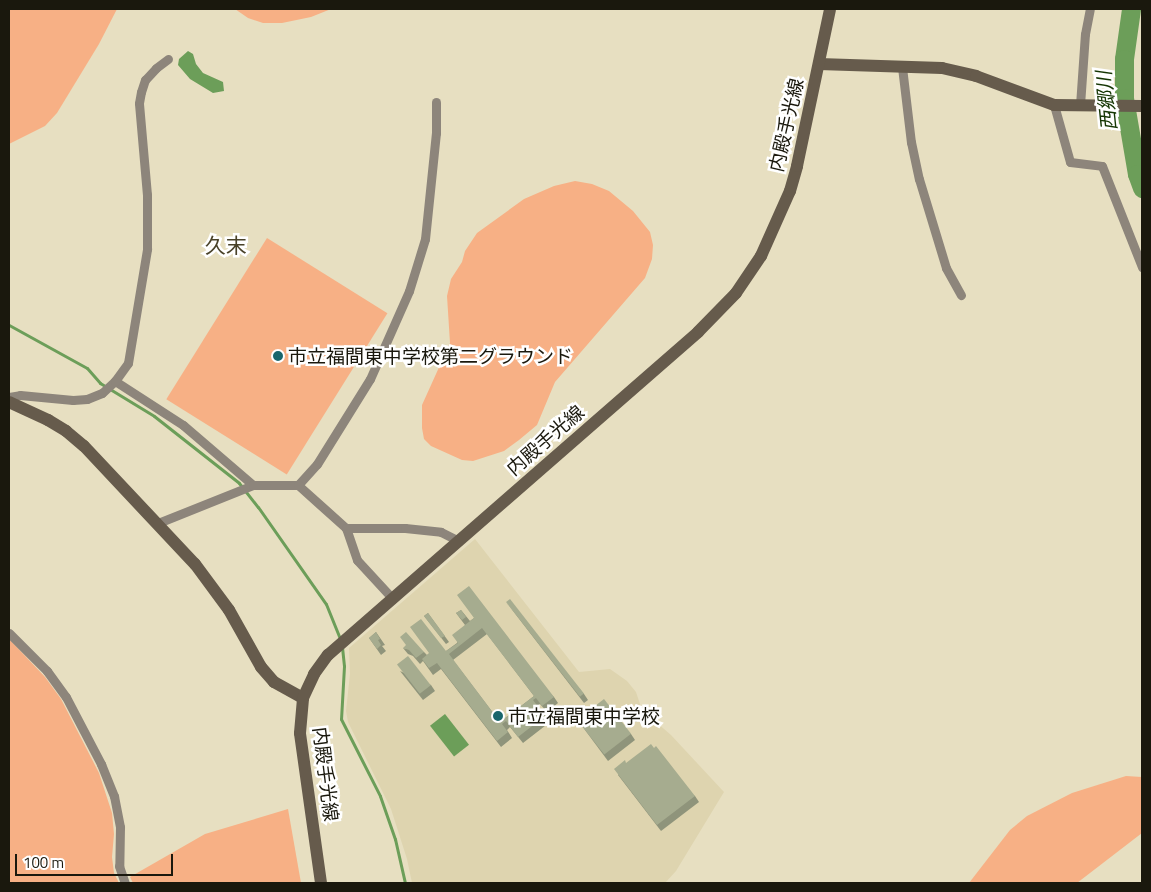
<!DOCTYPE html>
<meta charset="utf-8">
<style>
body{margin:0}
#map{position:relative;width:1151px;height:892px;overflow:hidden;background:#e7dfc1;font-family:"Titillium Web","Noto Sans JP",sans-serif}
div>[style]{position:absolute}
.built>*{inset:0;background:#ded4af}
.green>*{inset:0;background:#f7b085;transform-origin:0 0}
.water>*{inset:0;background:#6c9e59;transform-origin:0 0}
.stream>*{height:3px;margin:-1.5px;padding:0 1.5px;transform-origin:1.5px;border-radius:1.5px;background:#6c9e59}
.river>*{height:19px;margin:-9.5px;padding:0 9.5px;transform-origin:9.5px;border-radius:9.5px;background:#6c9e59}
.street>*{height:9px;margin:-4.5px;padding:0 4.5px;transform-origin:4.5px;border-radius:4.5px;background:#8d857b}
.secondary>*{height:12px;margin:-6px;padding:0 6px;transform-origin:6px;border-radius:6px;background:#665b4c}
.wall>*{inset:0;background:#8f947b}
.shaded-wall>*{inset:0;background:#747864}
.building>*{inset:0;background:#a6ac8f;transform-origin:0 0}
.dots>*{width:14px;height:14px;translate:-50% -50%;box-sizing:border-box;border:2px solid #fff;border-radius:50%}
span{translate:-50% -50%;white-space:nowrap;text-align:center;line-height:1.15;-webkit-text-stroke:5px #fff;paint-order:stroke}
.street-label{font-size:19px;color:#1a180d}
.poi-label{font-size:19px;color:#1a180d}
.left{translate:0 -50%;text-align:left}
.water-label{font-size:20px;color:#153604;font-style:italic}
.quarter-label{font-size:21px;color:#494229}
.frame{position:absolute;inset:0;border:10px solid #1a180d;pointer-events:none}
.scale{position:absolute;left:15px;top:854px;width:158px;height:22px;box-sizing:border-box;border:2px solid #1a180d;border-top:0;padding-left:6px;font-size:15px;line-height:18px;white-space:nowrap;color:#1a180d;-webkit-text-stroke:4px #fff;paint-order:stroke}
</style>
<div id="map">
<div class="built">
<i style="clip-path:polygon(475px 539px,579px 672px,610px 669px,627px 681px,636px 692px,642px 710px,671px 735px,724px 792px,676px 871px,665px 883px,412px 883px,407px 859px,391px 809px,348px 722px,346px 711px,350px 674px,349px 648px)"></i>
</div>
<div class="green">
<i style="clip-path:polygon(9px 9px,117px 9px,99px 44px,57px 113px,45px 126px,9px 144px)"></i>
<i style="clip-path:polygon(235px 9px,331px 9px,311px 17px,282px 23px,263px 23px,248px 18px)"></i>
<i style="clip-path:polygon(575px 181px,592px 184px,609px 191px,633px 211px,650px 232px,653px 245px,652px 259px,645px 278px,555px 382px,537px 425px,519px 440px,504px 451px,473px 461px,462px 460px,431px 446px,424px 439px,422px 428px,422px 405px,450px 343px,447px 296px,451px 279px,462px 262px,465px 251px,477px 233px,524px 199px,554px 186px)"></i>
<i style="left:267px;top:238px;width:142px;height:190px;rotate:32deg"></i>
<i style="clip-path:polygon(9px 639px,45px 677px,61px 699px,99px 773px,112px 813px,114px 834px,112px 857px,114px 873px,119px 883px,9px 883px)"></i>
<i style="clip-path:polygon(1126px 776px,1142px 777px,1142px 833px,1077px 883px,969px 883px,1010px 830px,1027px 816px,1072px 793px)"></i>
<i style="clip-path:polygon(288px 809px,301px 883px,133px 883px,130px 877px,205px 834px)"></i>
</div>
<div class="water">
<i style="clip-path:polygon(188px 51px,193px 54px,196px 64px,203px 73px,223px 82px,224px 91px,213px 93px,190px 79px,178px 65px,179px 59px)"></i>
<i style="left:445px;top:714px;width:39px;height:19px;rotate:52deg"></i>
</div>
<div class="stream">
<i style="left:9px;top:325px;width:89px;rotate:28.9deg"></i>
<i style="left:87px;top:368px;width:20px;rotate:49deg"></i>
<i style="left:100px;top:383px;width:63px;rotate:31.4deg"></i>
<i style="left:154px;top:416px;width:108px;rotate:38.2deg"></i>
<i style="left:239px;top:483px;width:31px;rotate:52deg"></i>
<i style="left:258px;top:507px;width:118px;rotate:55deg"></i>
<i style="left:326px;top:604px;width:38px;rotate:68deg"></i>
<i style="left:342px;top:647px;width:19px;rotate:84deg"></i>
<i style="left:344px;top:666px;width:53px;rotate:93.2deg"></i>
<i style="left:341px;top:719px;width:86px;rotate:63.1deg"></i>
<i style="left:380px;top:796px;width:46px;rotate:70.8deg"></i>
<i style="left:395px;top:839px;width:45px;rotate:77.2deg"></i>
</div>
<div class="river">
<i style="left:1131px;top:9px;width:50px;rotate:98deg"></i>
<i style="left:1124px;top:59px;width:39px;rotate:90deg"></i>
<i style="left:1124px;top:98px;width:77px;rotate:80.3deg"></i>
<i style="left:1137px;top:174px;width:15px;rotate:70deg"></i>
</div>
<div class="street">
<i style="left:902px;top:67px;width:76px;rotate:83.2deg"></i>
<i style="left:911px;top:142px;width:38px;rotate:78deg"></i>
<i style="left:919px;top:179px;width:93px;rotate:73.1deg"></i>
<i style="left:946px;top:268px;width:31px;rotate:61deg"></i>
<i style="left:1054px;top:105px;width:59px;rotate:74.3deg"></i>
<i style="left:1070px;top:162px;width:32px;rotate:7deg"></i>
<i style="left:1102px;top:166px;width:109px;rotate:68.4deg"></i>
<i style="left:1080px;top:105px;width:71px;rotate:-86deg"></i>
<i style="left:1085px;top:34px;width:25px;rotate:-79deg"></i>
<i style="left:115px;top:381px;width:81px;rotate:32.9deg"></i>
<i style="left:183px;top:425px;width:92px;rotate:40.6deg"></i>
<i style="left:9px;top:397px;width:11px;rotate:-10deg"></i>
<i style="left:20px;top:395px;width:53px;rotate:5.4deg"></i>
<i style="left:73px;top:400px;width:14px;rotate:-4deg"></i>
<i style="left:87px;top:399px;width:16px;rotate:-22deg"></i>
<i style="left:102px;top:393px;width:18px;rotate:-43deg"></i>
<i style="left:115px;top:381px;width:22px;rotate:-54deg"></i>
<i style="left:128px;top:363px;width:116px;rotate:-80.5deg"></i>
<i style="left:147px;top:249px;width:54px;rotate:-90deg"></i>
<i style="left:147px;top:195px;width:92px;rotate:-95deg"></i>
<i style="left:139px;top:103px;width:11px;rotate:-80deg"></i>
<i style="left:141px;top:92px;width:13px;rotate:-72deg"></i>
<i style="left:145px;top:80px;width:16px;rotate:-47deg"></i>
<i style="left:156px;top:68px;width:15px;rotate:-37deg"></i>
<i style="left:298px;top:485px;width:28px;rotate:-48deg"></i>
<i style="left:317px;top:464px;width:100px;rotate:-58.1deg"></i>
<i style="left:370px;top:379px;width:96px;rotate:-66.1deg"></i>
<i style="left:409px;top:291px;width:54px;rotate:-72.9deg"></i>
<i style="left:425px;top:239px;width:107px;rotate:-84.1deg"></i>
<i style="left:436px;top:133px;width:31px;rotate:-90deg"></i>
<i style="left:158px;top:523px;width:102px;rotate:-21.8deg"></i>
<i style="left:253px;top:485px;width:45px"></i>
<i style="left:298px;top:485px;width:64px;rotate:41.9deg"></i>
<i style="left:346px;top:528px;width:34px;rotate:71deg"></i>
<i style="left:357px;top:560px;width:53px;rotate:47.3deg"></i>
<i style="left:346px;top:528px;width:59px"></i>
<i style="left:405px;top:528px;width:36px;rotate:6deg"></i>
<i style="left:441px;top:532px;width:20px;rotate:27deg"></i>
<i style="left:9px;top:633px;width:54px;rotate:45deg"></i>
<i style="left:47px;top:671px;width:32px;rotate:54deg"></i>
<i style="left:66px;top:697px;width:76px;rotate:62.4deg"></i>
<i style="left:101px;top:764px;width:35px;rotate:68deg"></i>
<i style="left:114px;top:796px;width:32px;rotate:79deg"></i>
<i style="left:120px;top:827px;width:39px;rotate:91deg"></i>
<i style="left:119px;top:866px;width:18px;rotate:71deg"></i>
</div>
<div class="secondary">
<i style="left:819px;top:64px;width:123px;rotate:1.9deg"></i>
<i style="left:942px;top:68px;width:35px;rotate:13deg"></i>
<i style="left:976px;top:76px;width:83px;rotate:20.4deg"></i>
<i style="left:1054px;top:105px;width:88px;rotate:0.7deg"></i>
<i style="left:9px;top:402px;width:43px;rotate:24.8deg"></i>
<i style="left:48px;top:420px;width:21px;rotate:31deg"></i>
<i style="left:66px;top:431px;width:23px;rotate:40deg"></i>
<i style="left:84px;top:446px;width:162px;rotate:46.8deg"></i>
<i style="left:195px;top:564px;width:57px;rotate:53.5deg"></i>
<i style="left:229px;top:610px;width:65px;rotate:60.7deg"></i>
<i style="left:261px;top:667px;width:20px;rotate:49deg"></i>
<i style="left:274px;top:682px;width:33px;rotate:29deg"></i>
<i style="left:321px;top:883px;width:151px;rotate:-98deg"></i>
<i style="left:300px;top:733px;width:35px;rotate:-85deg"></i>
<i style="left:303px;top:698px;width:26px;rotate:-65deg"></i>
<i style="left:314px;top:674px;width:24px;rotate:-54deg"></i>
<i style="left:328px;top:655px;width:491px;rotate:-41.1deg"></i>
<i style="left:698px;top:332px;width:54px;rotate:-45.7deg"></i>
<i style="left:736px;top:293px;width:45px;rotate:-56deg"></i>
<i style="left:761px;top:256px;width:71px;rotate:-66deg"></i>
<i style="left:790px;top:191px;width:26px;rotate:-74deg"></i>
<i style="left:797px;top:166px;width:160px;rotate:-78.1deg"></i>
</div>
<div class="wall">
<i style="clip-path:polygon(506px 602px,584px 694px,588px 700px,584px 703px)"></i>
<i style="clip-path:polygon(evenodd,461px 610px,470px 621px,474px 618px,554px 697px,558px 703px,547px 712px,540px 704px,537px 706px,550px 722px,523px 743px,510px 727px,507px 730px,512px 738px,501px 747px,441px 669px,433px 675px,423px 661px,420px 664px,413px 656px,408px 654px,403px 648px,424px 652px,427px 655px,446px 651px,457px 643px,465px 625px,456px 613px,461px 610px,487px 634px,534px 696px,500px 722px,453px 660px,487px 634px)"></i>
<i style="clip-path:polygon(428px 613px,449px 642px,446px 644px,424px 616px)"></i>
<i style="clip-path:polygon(376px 632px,385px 645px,382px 646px,386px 651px,381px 655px,369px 638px)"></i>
<i style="clip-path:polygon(400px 671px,431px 685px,435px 691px,423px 700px)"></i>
<i style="clip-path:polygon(628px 713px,635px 713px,639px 719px,636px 722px,632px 719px)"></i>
<i style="clip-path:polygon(582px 726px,631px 734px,635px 740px,608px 761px)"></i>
<i style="clip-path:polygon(626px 763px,695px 796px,699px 802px,661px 831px,618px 775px)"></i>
</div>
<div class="shaded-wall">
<i style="clip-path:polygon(635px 713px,639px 719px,636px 722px,632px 716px)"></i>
</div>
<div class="building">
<i style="clip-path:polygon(evenodd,469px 586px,554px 697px,542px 706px,536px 698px,533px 700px,545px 716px,518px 737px,506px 721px,502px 724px,508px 732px,497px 741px,437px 663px,429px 668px,422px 659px,429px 653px,410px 627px,421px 619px,446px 651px,458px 643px,452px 635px,474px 618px,457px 595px,469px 586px,482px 628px,534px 696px,500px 722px,449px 654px,482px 628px)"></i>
<i style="left:510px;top:599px;width:120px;height:5px;rotate:52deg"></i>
<i style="clip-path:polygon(461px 610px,466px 617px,462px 620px,456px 613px)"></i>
<i style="clip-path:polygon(428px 613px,445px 636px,441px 638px,424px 616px)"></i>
<i style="clip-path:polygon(376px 632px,380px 639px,378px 640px,381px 645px,377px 649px,369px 638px)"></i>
<i style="clip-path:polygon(406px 632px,424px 652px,416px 658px,409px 650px,403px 648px,406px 645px,400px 637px)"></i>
<i style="left:408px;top:656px;width:37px;height:14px;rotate:52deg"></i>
<i style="left:604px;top:699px;width:44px;height:34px;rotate:52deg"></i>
<i style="clip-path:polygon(630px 709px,635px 713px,632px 716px,628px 713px)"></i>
<i style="clip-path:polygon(651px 744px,654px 748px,656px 746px,695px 796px,657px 825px,614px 769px,625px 760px,626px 763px)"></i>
</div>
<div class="dots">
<i style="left:278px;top:356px;background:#19666c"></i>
<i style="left:498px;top:716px;background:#19666c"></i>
</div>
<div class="street-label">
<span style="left:786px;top:125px;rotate:-77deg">内殿手光線</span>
<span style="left:545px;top:440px;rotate:-41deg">内殿手光線</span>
<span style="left:326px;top:774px;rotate:83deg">内殿手光線</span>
</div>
<div class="poi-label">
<span class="left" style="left:288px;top:356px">市立福間東中学校第二グラウンド</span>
<span class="left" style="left:508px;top:716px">市立福間東中学校</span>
</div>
<div class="water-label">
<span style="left:1106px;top:101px;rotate:-96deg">西郷川</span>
</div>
<div class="quarter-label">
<span style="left:226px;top:245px">久末</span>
</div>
<div class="frame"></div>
<div class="scale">100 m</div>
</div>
